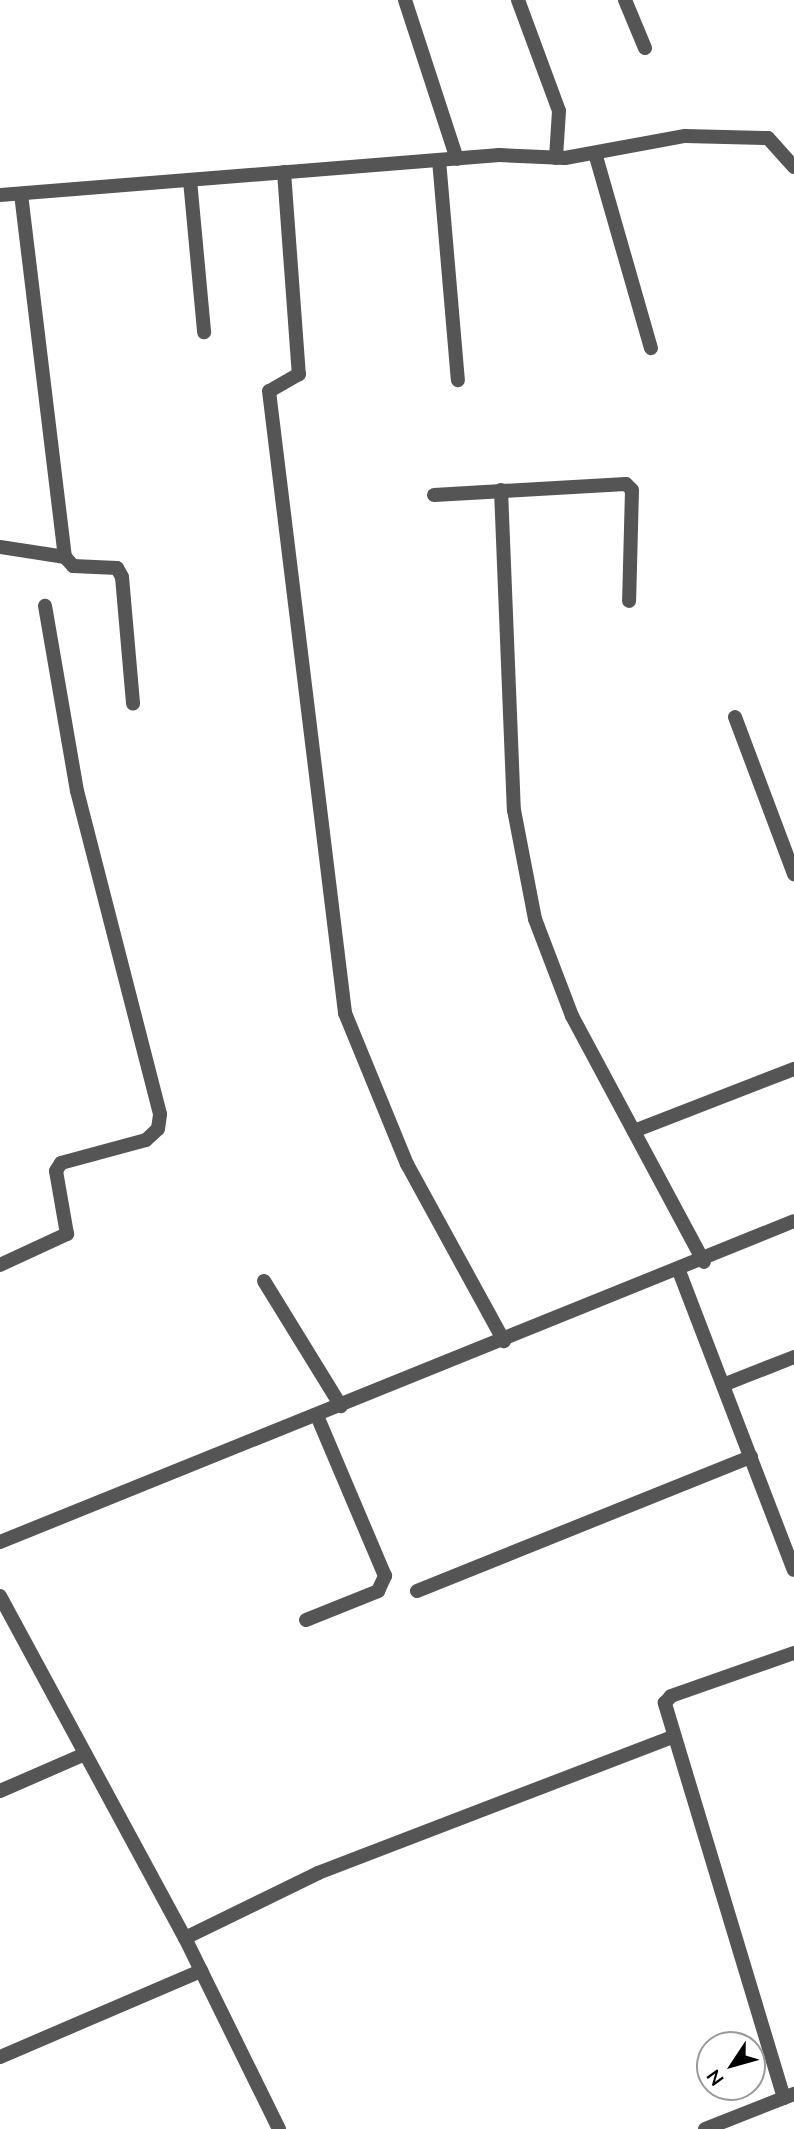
<!DOCTYPE html>
<style>
body{margin:0}
#map{position:relative;width:794px;height:2129px;overflow:hidden;background:#fff;font-family:"Nunito Sans",sans-serif}
div>[style]{position:absolute}
.street>*{height:14px;margin:-7px;padding:0 7px;transform-origin:7px;border-radius:7px;background:#555}
span{translate:-50% -50%;white-space:nowrap;text-align:center;line-height:1.15;-webkit-text-stroke:7px #fff;paint-order:stroke}
.north{position:absolute;left:696px;top:2031px;width:70px;height:70px;box-sizing:border-box;background:#fff;border:2px solid #999;border-radius:50%;rotate:234deg;font-size:19px;font-weight:700;line-height:28px;text-align:center;color:#000}
.north::after{content:'';display:block;margin:auto;width:24px;height:32px;background:#000;clip-path:polygon(50% 0,100% 100%,50% 72%,0 100%)}
</style>
<div id="map">
<div class="street">
<i style="left:405px;top:0;width:167px;rotate:71.9deg"></i>
<i style="left:518px;top:0;width:118px;rotate:69.7deg"></i>
<i style="left:559px;top:111px;width:47px;rotate:93.7deg"></i>
<i style="left:625px;top:0;width:52px;rotate:67.4deg"></i>
<i style="left:595px;top:153px;width:203px;rotate:74deg"></i>
<i style="left:439px;top:160px;width:221px;rotate:85.1deg"></i>
<i style="left:284px;top:172px;width:203px;rotate:85.8deg"></i>
<i style="left:299px;top:374px;width:34px;rotate:150deg"></i>
<i style="left:269px;top:391px;width:627px;rotate:83.03deg"></i>
<i style="left:345px;top:1013px;width:163px;rotate:67.7deg"></i>
<i style="left:407px;top:1164px;width:202px;rotate:61.3deg"></i>
<i style="left:190px;top:180px;width:153px;rotate:84.7deg"></i>
<i style="left:21px;top:194px;width:366px;rotate:83.1deg"></i>
<i style="left:65px;top:557px;width:12px;rotate:48deg"></i>
<i style="left:73px;top:566px;width:44px;rotate:2.6deg"></i>
<i style="left:117px;top:568px;width:10px;rotate:61deg"></i>
<i style="left:122px;top:577px;width:127px;rotate:85deg"></i>
<i style="left:0;top:195px;width:501px;rotate:-4.58deg"></i>
<i style="left:499px;top:155px;width:66px;rotate:2.6deg"></i>
<i style="left:565px;top:158px;width:122px;rotate:-10.4deg"></i>
<i style="left:685px;top:136px;width:83px;rotate:1.4deg"></i>
<i style="left:768px;top:138px;width:39px;rotate:48deg"></i>
<i style="left:501px;top:490px;width:320px;rotate:87.7deg"></i>
<i style="left:514px;top:810px;width:111px;rotate:79.1deg"></i>
<i style="left:535px;top:919px;width:104px;rotate:69.1deg"></i>
<i style="left:572px;top:1016px;width:279px;rotate:61.8deg"></i>
<i style="left:434px;top:495px;width:192px;rotate:-3.3deg"></i>
<i style="left:626px;top:484px;width:8px;rotate:45deg"></i>
<i style="left:632px;top:490px;width:111px;rotate:91.5deg"></i>
<i style="left:0;top:547px;width:66px;rotate:8.7deg"></i>
<i style="left:735px;top:717px;width:168px;rotate:69.4deg"></i>
<i style="left:634px;top:1131px;width:172px;rotate:-21.2deg"></i>
<i style="left:0;top:1265px;width:74px;rotate:-24.8deg"></i>
<i style="left:67px;top:1234px;width:64px;rotate:-99.9deg"></i>
<i style="left:56px;top:1171px;width:9px;rotate:-58deg"></i>
<i style="left:61px;top:1163px;width:88px;rotate:-15.1deg"></i>
<i style="left:146px;top:1140px;width:16px;rotate:-43deg"></i>
<i style="left:158px;top:1129px;width:15px;rotate:-82deg"></i>
<i style="left:160px;top:1114px;width:333px;rotate:-104.4deg"></i>
<i style="left:77px;top:791px;width:188px;rotate:-99.8deg"></i>
<i style="left:679px;top:1271px;width:320px;rotate:69deg"></i>
<i style="left:264px;top:1281px;width:147px;rotate:58.4deg"></i>
<i style="left:723px;top:1385px;width:76px;rotate:-21.5deg"></i>
<i style="left:0;top:1542px;width:856px;rotate:-22.01deg"></i>
<i style="left:417px;top:1591px;width:360px;rotate:-21.9deg"></i>
<i style="left:0;top:1596px;width:389px;rotate:61.6deg"></i>
<i style="left:185px;top:1938px;width:213px;rotate:63.8deg"></i>
<i style="left:306px;top:1620px;width:78px;rotate:-21.9deg"></i>
<i style="left:378px;top:1591px;width:17px;rotate:-65deg"></i>
<i style="left:385px;top:1576px;width:174px;rotate:-113deg"></i>
<i style="left:0;top:1791px;width:93px;rotate:-23.5deg"></i>
<i style="left:185px;top:1938px;width:148px;rotate:-26deg"></i>
<i style="left:318px;top:1873px;width:381px;rotate:-21deg"></i>
<i style="left:0;top:2057px;width:219px;rotate:-23.2deg"></i>
<i style="left:784px;top:2098px;width:413px;rotate:-106.8deg"></i>
<i style="left:665px;top:1703px;width:9px;rotate:-49deg"></i>
<i style="left:671px;top:1696px;width:130px;rotate:-19.3deg"></i>
<i style="left:705px;top:2129px;width:96px;rotate:-21.5deg"></i>
</div>
<div class="north">N</div>
</div>
